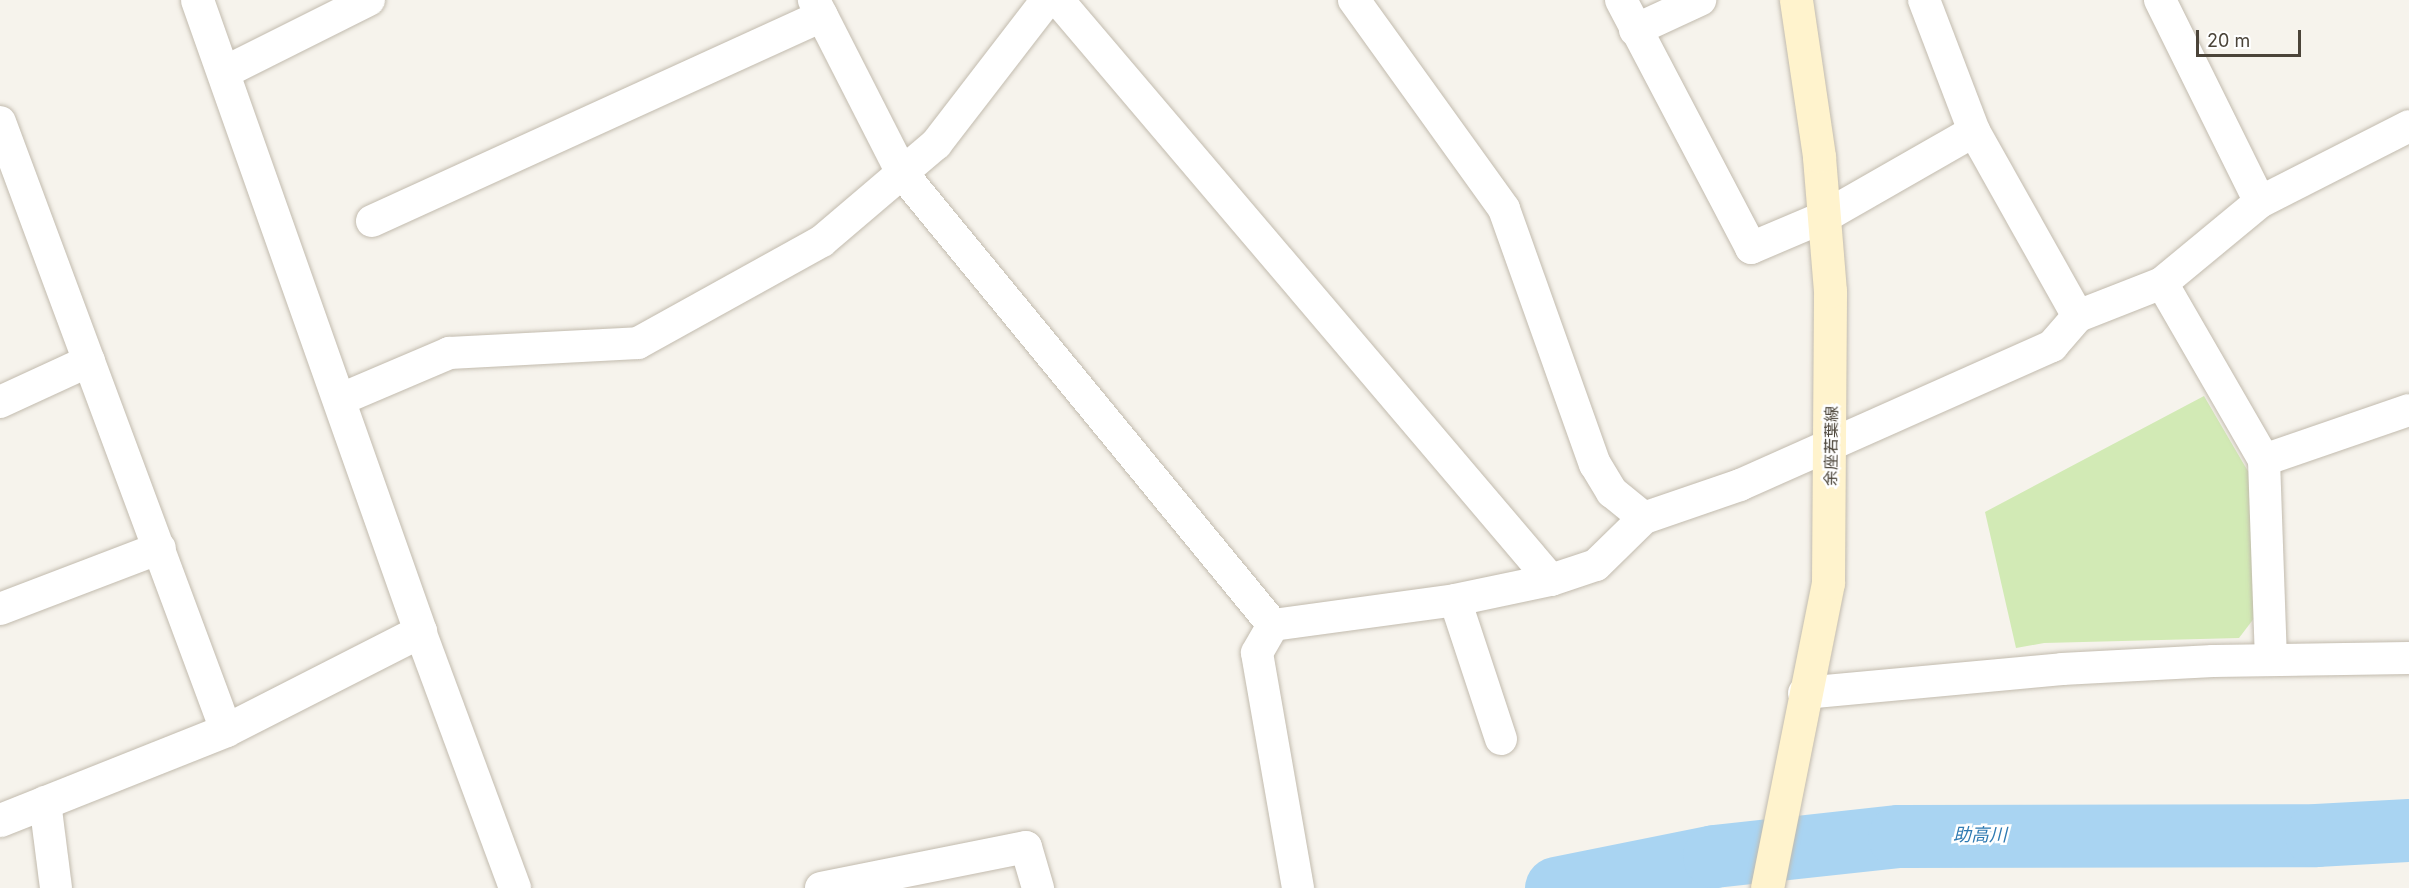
<!DOCTYPE html>
<meta charset="utf-8">
<style>
body{margin:0}
#map{position:relative;width:2409px;height:888px;overflow:hidden;background:#f6f3ec;font-family:Inter,"Noto Sans JP",sans-serif}
div>[style]{position:absolute}
.green>*{inset:0;background:#d2eab5}
.river>*{height:63px;margin:-31.5px;padding:0 31.5px;transform-origin:31.5px;border-radius:31.5px;background:#a9d4f2}
.roads{filter:drop-shadow(0 0 2px #c2bbae) drop-shadow(0 0 2px #c2bbae)}
.minor>*{height:32px;margin:-16px;padding:0 16px;transform-origin:16px;border-radius:16px;background:#fff}
.tertiary>*{height:33px;margin:-16.5px;padding:0 16.5px;transform-origin:16.5px;border-radius:16.5px;background:#fff}
.secondary>*{height:33px;margin:-16.5px;padding:0 16.5px;transform-origin:16.5px;border-radius:16.5px;background:#fff3cd}
span{translate:-50% -50%;white-space:nowrap;text-align:center;line-height:1.15;-webkit-text-stroke:5px #fff;paint-order:stroke}
.street-label{font-size:16px;color:#4b4439}
.water-label{font-size:18px;color:#2e7ab2;font-style:italic}
.scale{position:absolute;left:2196px;top:30px;width:105px;height:27px;box-sizing:border-box;border:3px solid #4b4439;border-top:0;padding-left:8px;font-size:18px;line-height:21px;white-space:nowrap;color:#4b4439;-webkit-text-stroke:4px #fff;paint-order:stroke}
</style>
<div id="map">
<div class="green">
<i style="clip-path:polygon(2204px 396px,2256px 485px,2255px 617px,2239px 638px,2044px 643px,2016px 648px,1985px 512px)"></i>
</div>
<div class="river">
<i style="left:1556px;top:888px;width:161px;rotate:-11.4deg"></i>
<i style="left:1714px;top:856px;width:186px;rotate:-6.2deg"></i>
<i style="left:1899px;top:836px;width:417px;rotate:-0.1deg"></i>
<i style="left:2316px;top:835px;width:93px;rotate:-3.1deg"></i>
</div>
<div class="roads">
<div class="minor">
<i style="left:1058px;top:0;width:761px;rotate:49.64deg"></i>
<i style="left:1354px;top:0;width:257px;rotate:54.3deg"></i>
<i style="left:1504px;top:209px;width:271px;rotate:70.4deg"></i>
<i style="left:1595px;top:464px;width:33px;rotate:59deg"></i>
<i style="left:1612px;top:492px;width:41px;rotate:39.1deg"></i>
<i style="left:1621px;top:0;width:280px;rotate:62.3deg"></i>
<i style="left:1751px;top:248px;width:79px;rotate:-23deg"></i>
<i style="left:1824px;top:217px;width:173px;rotate:-29.8deg"></i>
<i style="left:1924px;top:0;width:140px;rotate:69.1deg"></i>
<i style="left:1974px;top:131px;width:212px;rotate:60.7deg"></i>
<i style="left:2160px;top:0;width:225px;rotate:63.7deg"></i>
<i style="left:822px;top:16px;width:176px;rotate:63deg"></i>
<i style="left:902px;top:173px;width:585px;rotate:50.62deg"></i>
<i style="left:1273px;top:625px;width:184px;rotate:-7.8deg"></i>
<i style="left:1635px;top:30px;width:72px;rotate:-24.8deg"></i>
<i style="left:225px;top:72px;width:161px;rotate:-26.6deg"></i>
<i style="left:0;top:122px;width:649px;rotate:69.61deg"></i>
<i style="left:372px;top:221px;width:494px;rotate:-24.5deg"></i>
<i style="left:822px;top:16px;width:18px;rotate:-117deg"></i>
<i style="left:2162px;top:283px;width:204px;rotate:60deg"></i>
<i style="left:2264px;top:460px;width:200px;rotate:88deg"></i>
<i style="left:339px;top:400px;width:120px;rotate:-23.1deg"></i>
<i style="left:449px;top:353px;width:189px;rotate:-3deg"></i>
<i style="left:638px;top:343px;width:210px;rotate:-29deg"></i>
<i style="left:822px;top:241px;width:150px;rotate:-40.4deg"></i>
<i style="left:936px;top:144px;width:182px;rotate:-52.4deg"></i>
<i style="left:0;top:402px;width:98px;rotate:-24.7deg"></i>
<i style="left:2264px;top:460px;width:153px;rotate:-19deg"></i>
<i style="left:0;top:609px;width:171px;rotate:-20.9deg"></i>
<i style="left:1273px;top:625px;width:32px;rotate:120deg"></i>
<i style="left:1257px;top:653px;width:239px;rotate:80.1deg"></i>
<i style="left:420px;top:631px;width:274px;rotate:69.7deg"></i>
<i style="left:1804px;top:693px;width:259px;rotate:-5.3deg"></i>
<i style="left:2062px;top:669px;width:151px;rotate:-3deg"></i>
<i style="left:2213px;top:661px;width:196px;rotate:-0.9deg"></i>
<i style="left:1501px;top:739px;width:146px;rotate:-108.3deg"></i>
<i style="left:1455px;top:600px;width:98px;rotate:-11.8deg"></i>
<i style="left:1551px;top:580px;width:47px;rotate:-18.4deg"></i>
<i style="left:1596px;top:565px;width:67px;rotate:-44.4deg"></i>
<i style="left:1644px;top:518px;width:102px;rotate:-19deg"></i>
<i style="left:1740px;top:485px;width:342px;rotate:-24deg"></i>
<i style="left:2052px;top:346px;width:40px;rotate:-49deg"></i>
<i style="left:2078px;top:316px;width:90px;rotate:-21.4deg"></i>
<i style="left:2162px;top:283px;width:127px;rotate:-39.6deg"></i>
<i style="left:2260px;top:202px;width:167px;rotate:-27deg"></i>
<i style="left:45px;top:802px;width:87px;rotate:82.7deg"></i>
<i style="left:821px;top:888px;width:209px;rotate:-11.3deg"></i>
<i style="left:1026px;top:847px;width:43px;rotate:73.7deg"></i>
</div>
<div class="tertiary">
<i style="left:0;top:820px;width:243px;rotate:-21.7deg"></i>
<i style="left:226px;top:730px;width:218px;rotate:-27deg"></i>
<i style="left:420px;top:631px;width:669px;rotate:-109.46deg"></i>
</div>
<div class="secondary">
<i style="left:1767px;top:888px;width:311px;rotate:-78.7deg"></i>
<i style="left:1828px;top:583px;width:292px;rotate:-89.6deg"></i>
<i style="left:1830px;top:291px;width:135px;rotate:-94.7deg"></i>
<i style="left:1819px;top:156px;width:158px;rotate:-98.4deg"></i>
</div>
</div>
<div class="street-label">
<span style="left:1831px;top:446px;rotate:-89deg">余座若葉線</span>
</div>
<div class="water-label">
<span style="left:1980px;top:835px">助高川</span>
</div>
<div class="scale">20 m</div>
</div>
